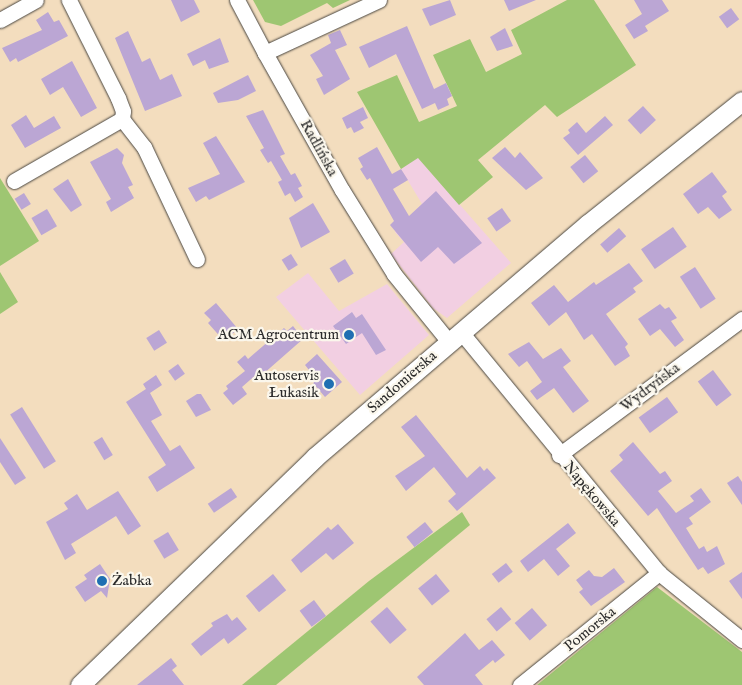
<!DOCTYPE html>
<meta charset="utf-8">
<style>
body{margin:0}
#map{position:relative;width:742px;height:685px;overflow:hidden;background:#f3ddbe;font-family:"IM FELL English",serif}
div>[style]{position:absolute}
.built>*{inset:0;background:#f2cfe2}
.green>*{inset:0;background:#9ec672}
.building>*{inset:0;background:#bba6d4;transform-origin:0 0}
.roads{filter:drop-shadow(0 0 1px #494641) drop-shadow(0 0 1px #494641)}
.minor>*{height:15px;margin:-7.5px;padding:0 7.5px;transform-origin:7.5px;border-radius:7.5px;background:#fff}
.tertiary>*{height:19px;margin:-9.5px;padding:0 9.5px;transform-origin:9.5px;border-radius:9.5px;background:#fff}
.dots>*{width:14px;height:14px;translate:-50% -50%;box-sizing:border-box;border:2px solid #fbf7ec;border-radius:50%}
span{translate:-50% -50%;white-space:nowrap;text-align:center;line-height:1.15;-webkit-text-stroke:4.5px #fbf7ec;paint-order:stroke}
.street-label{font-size:15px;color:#2b2b2b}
.poi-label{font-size:15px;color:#2b2b2b}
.right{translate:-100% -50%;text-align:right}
.left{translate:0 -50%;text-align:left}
</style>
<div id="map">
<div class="built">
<i style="clip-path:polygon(418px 157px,511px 263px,447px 318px,433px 308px,391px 254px,404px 242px,395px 232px,422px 204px,401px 169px)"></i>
<i style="clip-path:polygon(308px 273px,339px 311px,387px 284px,429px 335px,360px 395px,276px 297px)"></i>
</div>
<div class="green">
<i style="clip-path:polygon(253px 0,350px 0,333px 8px,327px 3px,281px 26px,265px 22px)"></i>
<i style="clip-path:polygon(567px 0,594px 0,636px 65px,557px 117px,545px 105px,478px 160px,493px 177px,459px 205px,418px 158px,401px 169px,357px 92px,397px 75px,419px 122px,457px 106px,433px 55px,470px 39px,486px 72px,522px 54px,511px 30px)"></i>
<i style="clip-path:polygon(0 178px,39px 241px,0 266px)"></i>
<i style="clip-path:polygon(0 272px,18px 302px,0 314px)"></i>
<i style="clip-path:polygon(462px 512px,470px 525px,276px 685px,242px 685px,369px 581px)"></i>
<i style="clip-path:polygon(657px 587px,742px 652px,742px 685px,537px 685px)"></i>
</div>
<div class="building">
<i style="clip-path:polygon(171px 0,194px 0,200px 12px,181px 22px)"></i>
<i style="clip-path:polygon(450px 0,456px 15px,430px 26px,422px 9px)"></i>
<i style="clip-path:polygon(504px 0,536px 0,509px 11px)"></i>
<i style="clip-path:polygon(634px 0,662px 0,669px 11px,645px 26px,648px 31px,634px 39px,625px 25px,642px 14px)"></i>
<i style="left:731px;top:8px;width:14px;height:15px;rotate:54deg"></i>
<i style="clip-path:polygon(48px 12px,54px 22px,59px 20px,68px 36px,18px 62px,16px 58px,10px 62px,2px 48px,42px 30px,36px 20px)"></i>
<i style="clip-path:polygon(407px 26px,434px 89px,446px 83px,452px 96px,447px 99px,449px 105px,438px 110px,435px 103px,422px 109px,396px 54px,369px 68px,359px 47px)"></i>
<i style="clip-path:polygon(505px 28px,513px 46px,497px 51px,490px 37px)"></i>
<i style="clip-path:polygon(340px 30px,347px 45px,335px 50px,350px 79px,324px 95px,316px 79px,323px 76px,310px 55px,331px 43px,328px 35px)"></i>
<i style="clip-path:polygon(128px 31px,142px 62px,150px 58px,160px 80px,172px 74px,182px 96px,145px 111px,115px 38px)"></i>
<i style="clip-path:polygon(220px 38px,229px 62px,209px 69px,205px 60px,193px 66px,187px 54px)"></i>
<i style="clip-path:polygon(72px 61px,97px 108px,81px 117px,63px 87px,50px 95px,41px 79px)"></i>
<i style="clip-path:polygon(248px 75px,256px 91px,238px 100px,218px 103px,213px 93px)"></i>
<i style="left:643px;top:106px;width:19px;height:21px;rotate:47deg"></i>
<i style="clip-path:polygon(363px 107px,368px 118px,360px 122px,364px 128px,354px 133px,351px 127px,347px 129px,342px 118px)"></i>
<i style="clip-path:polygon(263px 110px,285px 154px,280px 156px,291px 175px,295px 173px,302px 186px,298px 188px,303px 197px,295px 202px,290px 193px,285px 196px,278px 182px,282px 180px,271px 161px,268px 163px,260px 150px,264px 148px,246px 116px)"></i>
<i style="clip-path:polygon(26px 115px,34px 128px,54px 116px,61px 128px,25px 148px,11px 125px)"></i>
<i style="clip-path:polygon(605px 116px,613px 125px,578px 155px,563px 138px,570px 133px,568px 130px,577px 122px,586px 133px)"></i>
<i style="clip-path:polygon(216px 136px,245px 182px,209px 200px,206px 196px,196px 202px,188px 188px,220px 174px,203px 143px)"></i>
<i style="clip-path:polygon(377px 147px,392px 174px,401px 169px,408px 180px,393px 189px,409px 216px,436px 191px,482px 243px,454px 264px,438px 247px,421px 262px,390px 225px,394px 221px,370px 178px,367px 180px,360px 169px,363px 167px,358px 158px)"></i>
<i style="clip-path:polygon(505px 147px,515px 158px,520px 152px,543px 178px,526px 190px,492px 158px)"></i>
<i style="clip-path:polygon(117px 148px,124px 155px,122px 163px,133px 185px,128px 187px,134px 198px,111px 212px,106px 202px,111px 199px,90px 162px)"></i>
<i style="left:585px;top:155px;width:21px;height:19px;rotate:51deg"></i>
<i style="clip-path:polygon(712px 172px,727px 192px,722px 196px,732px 210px,719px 219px,708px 207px,698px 214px,683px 194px)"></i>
<i style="clip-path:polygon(68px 179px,82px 205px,71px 212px,53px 189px)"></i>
<i style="left:24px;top:193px;width:13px;height:11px;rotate:58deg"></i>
<i style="clip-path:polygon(313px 203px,330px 232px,301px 248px,289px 218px)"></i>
<i style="left:502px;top:208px;width:16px;height:18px;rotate:55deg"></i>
<i style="left:47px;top:209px;width:20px;height:18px;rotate:60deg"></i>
<i style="left:673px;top:227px;width:24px;height:39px;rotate:55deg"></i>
<i style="left:619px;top:228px;width:11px;height:25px;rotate:49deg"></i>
<i style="left:291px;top:254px;width:13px;height:11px;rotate:58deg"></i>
<i style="left:345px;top:259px;width:17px;height:18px;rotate:59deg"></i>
<i style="clip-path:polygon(629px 263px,643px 281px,633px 288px,636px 292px,606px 314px,628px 344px,625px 347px,630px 356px,615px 366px,592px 334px,584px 340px,566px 312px,549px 326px,531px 303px,554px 285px,568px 302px,594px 282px,596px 285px)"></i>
<i style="left:695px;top:267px;width:38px;height:18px;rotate:57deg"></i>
<i style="clip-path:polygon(216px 303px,238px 329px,224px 341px,208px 323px,211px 320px,204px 313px)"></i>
<i style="clip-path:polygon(660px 304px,665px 309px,669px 307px,677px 318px,671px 321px,684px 340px,675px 347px,660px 329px,650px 336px,638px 319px)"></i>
<i style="clip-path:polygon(352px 312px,356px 318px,362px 314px,386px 350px,376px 355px,362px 333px,346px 344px,333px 326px)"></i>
<i style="clip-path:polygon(293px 326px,303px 339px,262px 375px,259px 372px,242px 387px,247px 394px,233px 405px,223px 393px,228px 389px,226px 386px,245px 371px,237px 362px,245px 355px,248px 359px,284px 328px,287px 331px)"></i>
<i style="left:159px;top:330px;width:15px;height:15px;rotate:58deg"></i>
<i style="clip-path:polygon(529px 342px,543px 359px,561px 348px,571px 361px,563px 367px,589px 401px,573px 413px,554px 388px,537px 400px,530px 391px,542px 382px,527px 361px,519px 367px,508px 354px)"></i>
<i style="clip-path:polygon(317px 354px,342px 382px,325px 397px,313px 383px,317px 380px,305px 365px)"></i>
<i style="left:178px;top:364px;width:12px;height:12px;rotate:55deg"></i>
<i style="left:713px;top:370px;width:31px;height:19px;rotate:53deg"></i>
<i style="clip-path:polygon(156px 375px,162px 385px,150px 393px,162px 415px,151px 421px,170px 451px,180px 445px,195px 468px,157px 492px,148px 477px,166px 465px,126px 402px,146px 389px,143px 384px)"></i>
<i style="clip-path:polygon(197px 394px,201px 394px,211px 410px,196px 417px,186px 401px)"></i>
<i style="left:667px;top:397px;width:19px;height:35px;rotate:54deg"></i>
<i style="left:22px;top:407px;width:64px;height:14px;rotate:58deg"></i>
<i style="clip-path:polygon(416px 415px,467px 478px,480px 466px,484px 471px,487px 468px,496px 478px,457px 511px,448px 501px,456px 494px,434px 467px,406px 491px,395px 476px,425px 456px,401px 427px)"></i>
<i style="left:102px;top:437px;width:21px;height:10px;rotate:59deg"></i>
<i style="clip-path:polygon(0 438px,26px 478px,15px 485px,0 462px)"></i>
<i style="clip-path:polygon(633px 442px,660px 474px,665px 471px,672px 481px,658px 491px,676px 513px,694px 501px,690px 496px,701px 488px,711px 502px,689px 518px,693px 524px,686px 528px,699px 549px,704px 546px,707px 552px,717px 546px,725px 564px,708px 574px,703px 567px,698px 570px,657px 508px,648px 516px,610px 471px,623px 460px,619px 455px)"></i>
<i style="clip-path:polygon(738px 476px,742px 482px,742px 505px,727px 483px)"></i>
<i style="left:231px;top:488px;width:11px;height:28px;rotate:56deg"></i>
<i style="clip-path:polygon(118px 491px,141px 526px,128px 535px,116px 516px,71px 544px,76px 553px,65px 560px,46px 522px,68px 509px,64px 503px,77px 494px,87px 510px)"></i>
<i style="left:425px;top:522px;width:13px;height:24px;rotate:51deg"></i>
<i style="clip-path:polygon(568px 523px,576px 533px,556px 549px,570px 566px,558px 576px,544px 559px,528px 572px,520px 561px)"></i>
<i style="clip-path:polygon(338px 524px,354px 543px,333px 560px,326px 553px,301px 573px,291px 560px,328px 527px,331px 530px)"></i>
<i style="left:168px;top:532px;width:21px;height:17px;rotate:59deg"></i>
<i style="left:506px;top:563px;width:11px;height:18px;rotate:52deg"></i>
<i style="clip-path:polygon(100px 564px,110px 579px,107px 598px,101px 591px,85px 602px,75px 587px,87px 579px,84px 575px)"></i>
<i style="clip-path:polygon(614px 568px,625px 582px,591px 606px,579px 592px,583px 589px,576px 580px,589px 570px,594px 576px,602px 577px)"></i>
<i style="clip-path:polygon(742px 572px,742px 599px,729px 581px)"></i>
<i style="left:273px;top:574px;width:21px;height:35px;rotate:51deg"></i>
<i style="left:436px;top:574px;width:22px;height:23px;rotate:51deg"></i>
<i style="left:314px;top:600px;width:20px;height:18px;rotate:53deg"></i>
<i style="left:387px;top:607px;width:30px;height:22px;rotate:49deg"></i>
<i style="left:501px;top:607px;width:16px;height:19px;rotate:50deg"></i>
<i style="left:532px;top:608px;width:23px;height:23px;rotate:49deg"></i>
<i style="clip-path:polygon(227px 614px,232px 621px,237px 617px,247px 629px,228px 644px,224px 638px,201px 656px,191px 644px,213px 626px,211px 623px)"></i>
<i style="clip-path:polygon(465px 633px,479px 650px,492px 640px,505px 655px,495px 663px,493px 660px,475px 675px,483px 685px,424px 685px,417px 677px)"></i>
<i style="clip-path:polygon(171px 658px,177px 666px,172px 670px,184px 685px,137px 685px)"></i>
</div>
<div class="roads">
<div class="minor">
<i style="left:237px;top:0;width:60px;rotate:62.2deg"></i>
<i style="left:379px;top:0;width:126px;rotate:155.1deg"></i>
<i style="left:265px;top:53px;width:157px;rotate:60.7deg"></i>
<i style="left:342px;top:190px;width:99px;rotate:58.2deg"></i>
<i style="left:394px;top:274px;width:87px;rotate:51deg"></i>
<i style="left:0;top:20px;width:41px;rotate:-29.1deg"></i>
<i style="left:122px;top:119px;width:36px;rotate:52deg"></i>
<i style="left:144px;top:147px;width:124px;rotate:64.7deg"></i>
<i style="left:14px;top:181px;width:125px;rotate:-29.9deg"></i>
<i style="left:122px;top:119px;width:8px;rotate:-83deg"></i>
<i style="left:123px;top:111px;width:14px;rotate:-111deg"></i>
<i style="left:118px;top:98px;width:110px;rotate:-116.6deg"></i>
<i style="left:461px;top:332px;width:312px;rotate:50.6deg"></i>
<i style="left:659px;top:573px;width:107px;rotate:38.9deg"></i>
<i style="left:559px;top:455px;width:228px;rotate:-36.6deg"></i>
<i style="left:520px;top:685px;width:179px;rotate:-38.9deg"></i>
</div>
<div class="tertiary">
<i style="left:80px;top:685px;width:327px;rotate:-44.1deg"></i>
<i style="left:315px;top:457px;width:359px;rotate:-40.5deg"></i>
<i style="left:588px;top:224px;width:197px;rotate:-38.6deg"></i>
</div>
</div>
<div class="dots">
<i style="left:349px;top:335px;background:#1f6fb2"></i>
<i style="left:329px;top:384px;background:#1f6fb2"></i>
<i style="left:102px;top:581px;background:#1f6fb2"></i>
</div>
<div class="street-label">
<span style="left:319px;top:148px;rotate:61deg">Radlińska</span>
<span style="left:402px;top:382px;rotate:-41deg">Sandomierska</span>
<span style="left:650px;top:387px;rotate:-37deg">Wydryńska</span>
<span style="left:592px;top:494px;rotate:50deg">Napękowska</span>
<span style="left:590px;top:629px;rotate:-39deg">Pomorska</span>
</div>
<div class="poi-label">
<span class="right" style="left:339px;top:335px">ACM Agrocentrum</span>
<span class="right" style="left:319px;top:384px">Autoservis<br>Łukasik</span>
<span class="left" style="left:112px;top:581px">Żabka</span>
</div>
</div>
